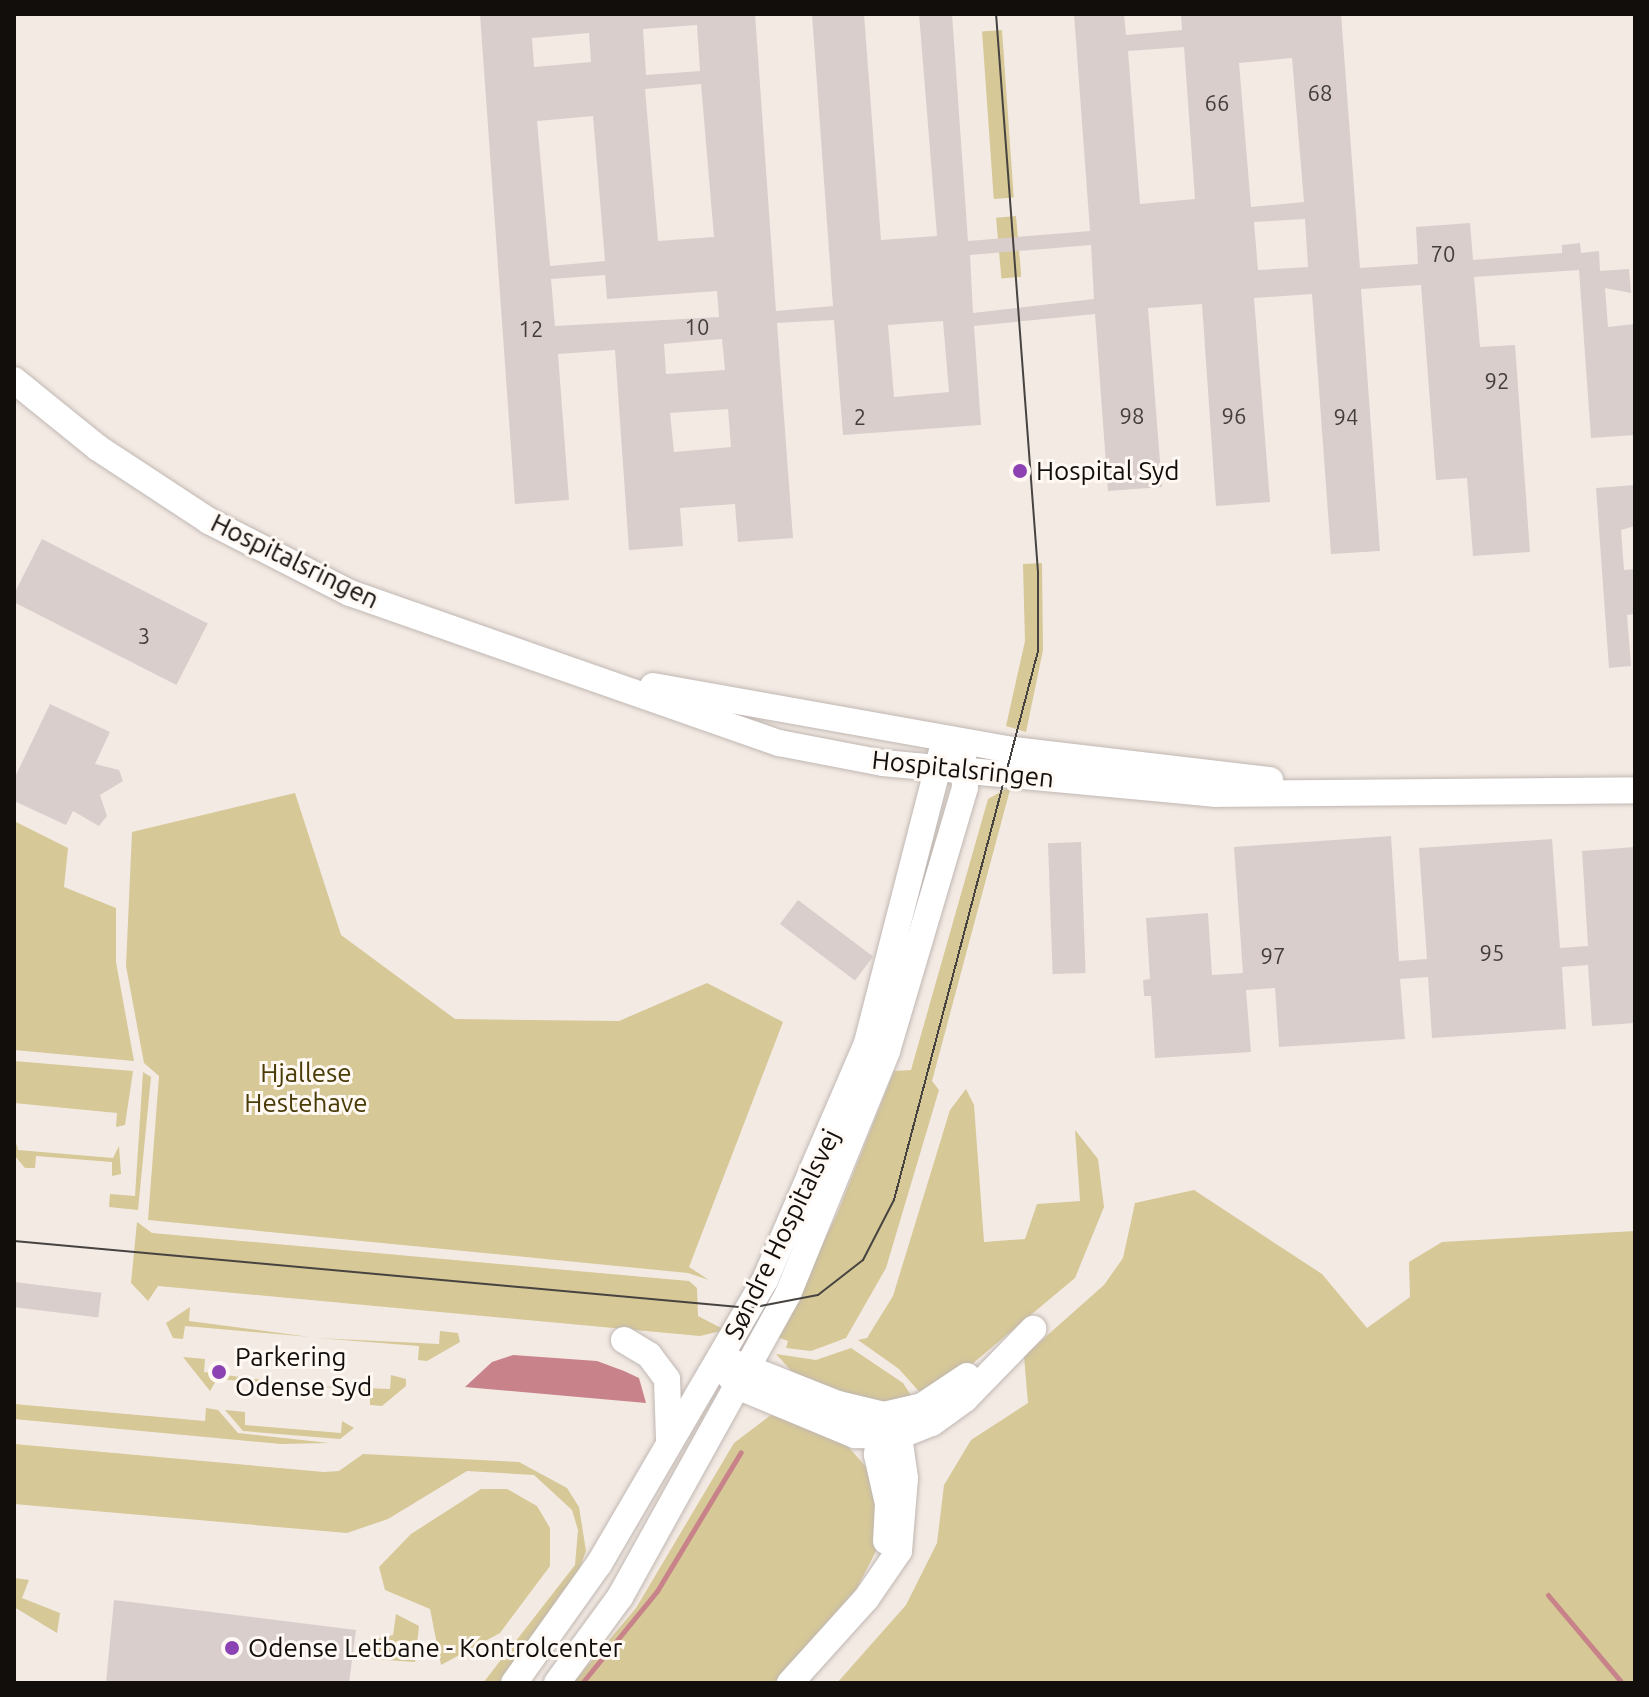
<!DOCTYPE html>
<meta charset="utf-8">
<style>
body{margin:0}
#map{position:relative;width:1649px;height:1697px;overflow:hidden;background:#f3eae4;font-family:Ubuntu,sans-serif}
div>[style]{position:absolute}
.green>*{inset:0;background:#d6c897;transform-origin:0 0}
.water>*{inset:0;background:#c88289}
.stream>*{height:5px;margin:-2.5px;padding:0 2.5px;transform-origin:2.5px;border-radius:2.5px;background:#c88289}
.building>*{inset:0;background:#d9cecc;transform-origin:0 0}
.roads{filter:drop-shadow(0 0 2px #c0b7b2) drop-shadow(0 0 2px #c0b7b2)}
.minor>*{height:26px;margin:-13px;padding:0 13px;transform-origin:13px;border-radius:13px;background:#fff}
.tram>*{height:2px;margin:-1px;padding:0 1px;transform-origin:1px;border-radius:1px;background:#474340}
.dots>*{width:22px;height:22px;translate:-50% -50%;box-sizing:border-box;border:4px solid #fff8f3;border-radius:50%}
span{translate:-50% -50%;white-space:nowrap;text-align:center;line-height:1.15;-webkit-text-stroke:6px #fff8f3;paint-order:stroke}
.number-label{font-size:22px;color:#433e3c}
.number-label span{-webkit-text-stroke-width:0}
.poi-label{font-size:26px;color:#110e0c}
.left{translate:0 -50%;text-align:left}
.street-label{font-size:26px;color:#110e0c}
.park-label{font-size:26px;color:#493c07}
.frame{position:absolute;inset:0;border:16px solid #110e0c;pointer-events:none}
</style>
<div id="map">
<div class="green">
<i style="left:1002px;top:30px;width:168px;height:20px;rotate:86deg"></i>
<i style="left:1016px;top:216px;width:61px;height:20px;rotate:85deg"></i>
<i style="clip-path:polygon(1042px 563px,1043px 650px,1026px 732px,1006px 726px,1025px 641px,1023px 564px)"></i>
<i style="clip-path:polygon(1011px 786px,932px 1081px,939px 1090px,886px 1268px,846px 1338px,811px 1351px,786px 1348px,788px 1341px,777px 1337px,838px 1212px,894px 1071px,911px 1070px,988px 799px)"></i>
<i style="clip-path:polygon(295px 793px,341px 935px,455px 1019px,619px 1021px,707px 983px,783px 1022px,689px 1267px,709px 1280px,688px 1273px,148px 1220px,159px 1076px,144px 1063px,126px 966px,132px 832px)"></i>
<i style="clip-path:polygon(14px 821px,68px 848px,64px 887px,116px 908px,116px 962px,134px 1061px,14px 1050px)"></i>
<i style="clip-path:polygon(14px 1061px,133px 1071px,125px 1125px,116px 1127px,117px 1113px,14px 1103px)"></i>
<i style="clip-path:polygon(143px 1072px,151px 1077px,138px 1210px,109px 1207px,110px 1194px,135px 1196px)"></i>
<i style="clip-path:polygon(966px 1089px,974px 1105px,984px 1242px,1025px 1239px,1037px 1204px,1080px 1201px,1075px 1130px,1098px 1159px,1104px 1207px,1075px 1278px,948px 1384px,924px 1397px,899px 1369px,858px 1340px,867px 1338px,893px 1296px,950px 1110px)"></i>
<i style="clip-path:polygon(14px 1136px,18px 1150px,113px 1158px,119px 1146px,121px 1174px,112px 1176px,112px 1162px,36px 1156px,35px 1168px,25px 1168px,14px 1155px)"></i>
<i style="clip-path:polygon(1194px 1190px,1322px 1274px,1367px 1328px,1410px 1297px,1409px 1262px,1442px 1242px,1635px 1231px,1635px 1683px,837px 1683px,906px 1605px,937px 1543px,944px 1485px,971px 1440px,1028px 1403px,1024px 1356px,1104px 1285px,1123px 1258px,1135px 1203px)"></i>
<i style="clip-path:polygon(137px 1222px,152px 1233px,689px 1281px,697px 1288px,698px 1316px,725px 1330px,700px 1336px,158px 1286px,148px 1301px,131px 1283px)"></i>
<i style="clip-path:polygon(190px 1307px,189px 1321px,310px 1337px,185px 1326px,183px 1339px,173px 1338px,166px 1323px)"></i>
<i style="clip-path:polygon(440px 1331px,458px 1333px,460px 1342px,427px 1361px,418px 1360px,419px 1346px,317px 1338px,439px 1344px)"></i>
<i style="clip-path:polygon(851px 1348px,903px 1383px,914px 1400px,883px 1404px,850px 1398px,794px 1374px,776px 1354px,816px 1360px)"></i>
<i style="clip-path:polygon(183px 1357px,205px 1359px,204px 1372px,306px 1386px,217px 1379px,210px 1391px)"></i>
<i style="clip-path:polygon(391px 1375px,406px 1379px,406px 1386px,382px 1406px,370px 1405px,370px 1391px,312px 1386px,390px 1389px)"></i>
<i style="clip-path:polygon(14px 1404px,205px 1421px,206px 1408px,218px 1410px,238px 1433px,329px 1443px,281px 1444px,14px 1419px)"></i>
<i style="clip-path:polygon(225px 1410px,245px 1412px,245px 1425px,341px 1433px,342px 1421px,354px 1428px,340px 1439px,243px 1431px)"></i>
<i style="clip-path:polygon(771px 1415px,844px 1442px,867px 1468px,878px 1500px,876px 1551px,857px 1588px,774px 1683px,573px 1683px,636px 1608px,734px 1443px)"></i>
<i style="clip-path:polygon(14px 1444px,324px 1472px,339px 1471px,363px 1454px,519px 1462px,567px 1488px,579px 1507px,586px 1551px,573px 1586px,506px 1683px,483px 1683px,575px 1565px,578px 1530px,572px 1510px,534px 1475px,467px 1471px,388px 1519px,347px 1533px,14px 1504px)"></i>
<i style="clip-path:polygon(481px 1489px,507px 1489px,537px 1506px,550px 1528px,550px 1566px,500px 1633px,441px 1665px,430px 1609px,385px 1590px,379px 1567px,411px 1534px)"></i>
<i style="clip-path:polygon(14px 1578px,29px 1580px,22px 1598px,60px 1613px,57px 1633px,14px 1607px)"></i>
<i style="clip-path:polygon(396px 1614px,419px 1626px,415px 1662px,357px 1658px,358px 1644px,393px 1635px)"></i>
</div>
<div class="water">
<i style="clip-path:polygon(513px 1355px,597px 1361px,624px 1371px,639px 1378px,646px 1403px,465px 1387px,492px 1362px)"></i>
</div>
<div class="stream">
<i style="left:1548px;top:1595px;width:115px;rotate:49.9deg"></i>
<i style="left:582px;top:1683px;width:119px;rotate:-50.8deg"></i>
<i style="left:657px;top:1591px;width:162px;rotate:-58.9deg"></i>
</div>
<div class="building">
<i style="clip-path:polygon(evenodd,480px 14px,755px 14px,776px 311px,833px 306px,812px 14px,864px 14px,881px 240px,937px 236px,919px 14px,952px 14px,968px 241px,1090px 231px,1074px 14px,1124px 14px,1126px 35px,1182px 30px,1181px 14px,1341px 14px,1360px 268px,1418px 264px,1416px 227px,1470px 223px,1473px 260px,1562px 253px,1562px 245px,1580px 243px,1581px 253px,1599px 251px,1600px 271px,1629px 269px,1631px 293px,1605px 288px,1608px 327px,1635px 324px,1635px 435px,1591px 438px,1579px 270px,1474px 277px,1480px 347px,1515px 345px,1530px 552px,1473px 556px,1467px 478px,1436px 480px,1421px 285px,1361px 289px,1380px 551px,1331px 554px,1312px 294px,1254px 298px,1270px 502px,1216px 506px,1202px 304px,1148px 308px,1162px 487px,1108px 491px,1095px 314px,974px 326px,981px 425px,843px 435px,834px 320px,777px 323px,793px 538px,738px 542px,735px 504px,680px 508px,683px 546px,629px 550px,615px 350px,558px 354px,569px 500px,515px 504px,480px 14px,697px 25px,700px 71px,646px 75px,643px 29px,697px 25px,480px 14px,589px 33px,591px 62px,534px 67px,532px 38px,589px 33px,480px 14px,1184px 47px,1195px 199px,1140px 204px,1128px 51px,1184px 47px,480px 14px,1292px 58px,1304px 202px,1251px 207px,1239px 63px,1292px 58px,480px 14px,701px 84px,714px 237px,658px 241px,645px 89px,701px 84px,480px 14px,593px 116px,605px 261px,550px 266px,537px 121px,593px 116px,480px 14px,1305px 219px,1308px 267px,1258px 270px,1254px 222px,1305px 219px,480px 14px,1091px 245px,1094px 299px,973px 313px,970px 255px,1091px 245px,480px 14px,605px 275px,607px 299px,717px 291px,719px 317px,555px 326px,551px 279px,605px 275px,480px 14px,943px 321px,949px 392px,894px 397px,888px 325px,943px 321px,480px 14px,722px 339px,725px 370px,666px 374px,664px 344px,722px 339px,480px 14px,728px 409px,731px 447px,674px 452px,670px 413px,728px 409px)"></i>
<i style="clip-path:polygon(1635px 485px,1635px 526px,1621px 530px,1624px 570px,1635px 569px,1635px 614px,1627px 615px,1631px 666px,1609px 668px,1596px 488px)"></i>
<i style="left:42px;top:539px;width:186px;height:69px;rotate:27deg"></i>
<i style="clip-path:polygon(50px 704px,110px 732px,95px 764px,119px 770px,123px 781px,100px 795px,107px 816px,99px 826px,73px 811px,66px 825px,14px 801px,14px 779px)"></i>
<i style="clip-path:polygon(1391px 836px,1399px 961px,1427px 959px,1419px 848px,1552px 839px,1560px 948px,1588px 946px,1582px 851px,1635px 847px,1635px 1023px,1592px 1026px,1588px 965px,1562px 967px,1566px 1029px,1432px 1038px,1428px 977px,1400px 979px,1405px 1039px,1279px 1047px,1275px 988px,1246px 990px,1251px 1052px,1155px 1058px,1151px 996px,1144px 996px,1143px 980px,1150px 979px,1146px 918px,1208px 913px,1212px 975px,1243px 973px,1234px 847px)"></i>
<i style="left:1081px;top:842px;width:131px;height:33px;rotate:88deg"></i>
<i style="left:798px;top:900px;width:94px;height:30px;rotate:37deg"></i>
<i style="left:14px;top:1282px;width:88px;height:25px;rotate:7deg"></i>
<i style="clip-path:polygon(114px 1600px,356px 1630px,349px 1683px,106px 1683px)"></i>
</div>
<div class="roads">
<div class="minor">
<i style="left:14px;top:380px;width:108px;rotate:39deg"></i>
<i style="left:98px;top:448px;width:133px;rotate:33.3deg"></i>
<i style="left:209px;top:521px;width:158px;rotate:27.1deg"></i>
<i style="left:350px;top:593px;width:454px;rotate:19.3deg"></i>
<i style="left:779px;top:743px;width:106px;rotate:10.9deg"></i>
<i style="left:883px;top:763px;width:335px;rotate:5.3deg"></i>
<i style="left:1217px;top:794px;width:418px;rotate:-0.5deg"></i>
<i style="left:653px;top:686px;width:358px;rotate:10.1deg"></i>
<i style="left:1005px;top:749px;width:267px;rotate:6.7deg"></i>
<i style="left:624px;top:1340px;width:29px;rotate:31deg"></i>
<i style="left:649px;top:1355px;width:30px;rotate:53deg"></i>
<i style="left:667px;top:1379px;width:59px;rotate:88.1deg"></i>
<i style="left:735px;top:1363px;width:111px;rotate:21.7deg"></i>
<i style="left:838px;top:1404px;width:47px;rotate:13.4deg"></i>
<i style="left:884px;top:1415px;width:39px;rotate:-13deg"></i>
<i style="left:922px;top:1406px;width:54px;rotate:-33.7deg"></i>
<i style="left:728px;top:1374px;width:15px;rotate:53deg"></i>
<i style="left:737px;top:1386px;width:128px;rotate:22.6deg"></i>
<i style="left:855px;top:1435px;width:44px;rotate:1.3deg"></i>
<i style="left:899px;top:1436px;width:35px;rotate:-22deg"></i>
<i style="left:932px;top:1423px;width:41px;rotate:-36deg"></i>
<i style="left:965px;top:1399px;width:98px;rotate:-45.8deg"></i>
<i style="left:882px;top:1422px;width:33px;rotate:99deg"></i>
<i style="left:877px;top:1455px;width:50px;rotate:77.3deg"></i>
<i style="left:888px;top:1504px;width:37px;rotate:93deg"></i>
<i style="left:514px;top:1683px;width:146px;rotate:-54.5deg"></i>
<i style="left:599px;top:1564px;width:329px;rotate:-59.7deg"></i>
<i style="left:765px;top:1280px;width:258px;rotate:-66.7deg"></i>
<i style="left:867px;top:1043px;width:314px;rotate:-75.6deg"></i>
<i style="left:557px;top:1683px;width:107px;rotate:-53.8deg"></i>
<i style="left:620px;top:1597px;width:346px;rotate:-61deg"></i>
<i style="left:788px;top:1294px;width:262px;rotate:-67.8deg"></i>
<i style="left:887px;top:1051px;width:275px;rotate:-73.5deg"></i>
<i style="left:965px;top:787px;width:45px;rotate:-93.8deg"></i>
<i style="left:790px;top:1683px;width:113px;rotate:-47.9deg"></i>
<i style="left:866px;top:1599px;width:58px;rotate:-55.5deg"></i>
<i style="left:899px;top:1551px;width:73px;rotate:-85.3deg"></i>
<i style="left:905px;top:1478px;width:42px;rotate:-98.1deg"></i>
<i style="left:899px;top:1436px;width:14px;rotate:-124deg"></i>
</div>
</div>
<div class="tram">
<i style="left:14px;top:1241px;width:739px;rotate:5.2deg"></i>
<i style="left:750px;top:1308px;width:69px;rotate:-10.8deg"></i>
<i style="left:818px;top:1295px;width:57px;rotate:-37.9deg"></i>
<i style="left:863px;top:1260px;width:68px;rotate:-62.7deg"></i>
<i style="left:894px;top:1200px;width:568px;rotate:-75.3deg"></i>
<i style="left:1038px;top:651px;width:79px;rotate:-90deg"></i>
<i style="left:1038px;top:572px;width:560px;rotate:-94.3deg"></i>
</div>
<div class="dots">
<i style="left:1020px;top:471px;background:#8d42b4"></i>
<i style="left:219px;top:1372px;background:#8d42b4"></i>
<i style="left:232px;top:1648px;background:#8d42b4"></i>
</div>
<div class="number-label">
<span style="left:1320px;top:93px">68</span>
<span style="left:1217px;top:103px">66</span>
<span style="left:1443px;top:254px">70</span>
<span style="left:697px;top:327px">10</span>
<span style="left:531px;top:329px">12</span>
<span style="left:1497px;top:381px">92</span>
<span style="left:1132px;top:416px">98</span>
<span style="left:1234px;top:416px">96</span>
<span style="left:860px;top:417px">2</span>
<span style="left:1346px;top:417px">94</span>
<span style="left:144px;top:636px">3</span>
<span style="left:1492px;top:953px">95</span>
<span style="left:1273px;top:956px">97</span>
</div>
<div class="poi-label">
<span class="left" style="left:1036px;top:471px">Hospital Syd</span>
<span class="left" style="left:235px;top:1372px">Parkering<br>Odense Syd</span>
<span class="left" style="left:248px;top:1648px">Odense Letbane - Kontrolcenter</span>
</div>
<div class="street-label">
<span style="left:295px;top:561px;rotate:26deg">Hospitalsringen</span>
<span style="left:963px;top:769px;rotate:6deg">Hospitalsringen</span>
<span style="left:782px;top:1234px;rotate:-64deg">Søndre Hospitalsvej</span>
</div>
<div class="park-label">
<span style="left:306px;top:1088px">Hjallese<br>Hestehave</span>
</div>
<div class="frame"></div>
</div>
